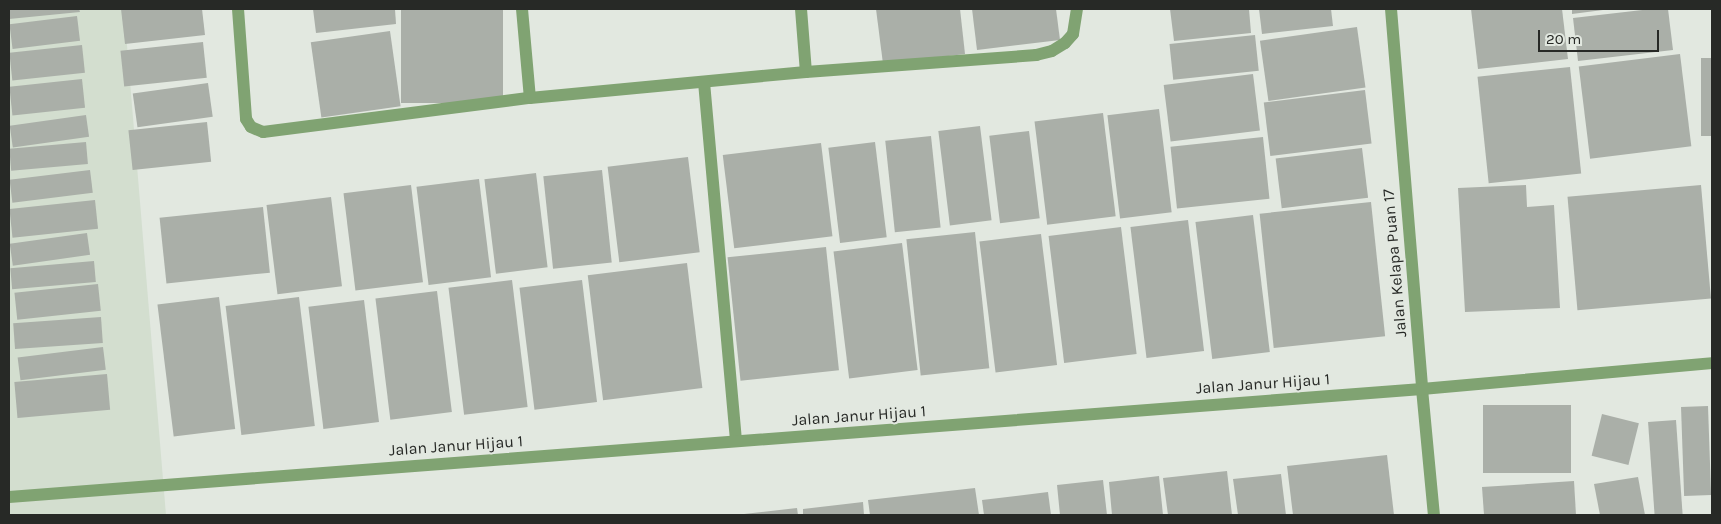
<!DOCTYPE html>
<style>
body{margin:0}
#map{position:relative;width:1721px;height:524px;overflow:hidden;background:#e2e8e0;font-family:Karla,sans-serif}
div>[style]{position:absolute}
.built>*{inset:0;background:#d3decf}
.building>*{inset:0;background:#aaafa8;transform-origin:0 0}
.street>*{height:12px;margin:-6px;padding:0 6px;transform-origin:6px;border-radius:6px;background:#80a372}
span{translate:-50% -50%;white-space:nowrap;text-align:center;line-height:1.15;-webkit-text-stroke:4px #e2e8e0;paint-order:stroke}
.street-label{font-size:16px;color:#272926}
.frame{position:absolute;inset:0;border:10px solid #272926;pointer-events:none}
.scale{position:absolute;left:1538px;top:30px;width:121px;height:22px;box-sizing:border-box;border:2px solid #272926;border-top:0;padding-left:6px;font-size:15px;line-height:18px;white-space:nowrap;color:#272926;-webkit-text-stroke:4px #e2e8e0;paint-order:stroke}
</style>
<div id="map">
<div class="built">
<i style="clip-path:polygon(9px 9px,124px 9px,166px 515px,9px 515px)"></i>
</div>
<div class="building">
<i style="clip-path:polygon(9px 9px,79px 9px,80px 12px,9px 19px)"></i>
<i style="clip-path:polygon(121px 9px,202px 9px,205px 35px,125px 44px)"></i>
<i style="clip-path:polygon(313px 9px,395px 9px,396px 24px,316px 33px)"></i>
<i style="left:401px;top:9px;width:102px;height:94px"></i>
<i style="clip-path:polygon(876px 9px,960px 9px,965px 54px,883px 64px)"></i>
<i style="clip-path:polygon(972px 9px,1056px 9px,1060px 40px,977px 50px)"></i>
<i style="clip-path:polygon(1170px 9px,1249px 9px,1251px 33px,1174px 41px)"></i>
<i style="clip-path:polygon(1259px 9px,1331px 9px,1333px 26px,1262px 34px)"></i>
<i style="clip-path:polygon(1471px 9px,1562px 9px,1568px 59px,1478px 69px)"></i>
<i style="clip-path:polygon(1572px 9px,1603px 9px,1603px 10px,1572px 14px)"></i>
<i style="clip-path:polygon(1651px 9px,1668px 9px,1673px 50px,1578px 61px,1573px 18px)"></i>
<i style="left:77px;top:16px;width:25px;height:68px;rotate:83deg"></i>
<i style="left:1357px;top:27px;width:61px;height:98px;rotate:82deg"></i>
<i style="left:390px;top:31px;width:76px;height:80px;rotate:82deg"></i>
<i style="left:1255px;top:35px;width:36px;height:86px;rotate:84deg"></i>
<i style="left:203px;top:42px;width:36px;height:83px;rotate:84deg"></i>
<i style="left:82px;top:45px;width:28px;height:73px;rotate:84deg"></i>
<i style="left:1680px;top:54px;width:93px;height:102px;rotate:83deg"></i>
<i style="left:1701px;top:58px;width:11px;height:78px"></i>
<i style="left:1570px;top:67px;width:107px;height:93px;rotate:84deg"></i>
<i style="left:1253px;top:74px;width:57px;height:90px;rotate:83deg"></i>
<i style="left:82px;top:79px;width:29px;height:73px;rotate:84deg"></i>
<i style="left:208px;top:83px;width:34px;height:76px;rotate:82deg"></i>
<i style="left:1365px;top:90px;width:54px;height:102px;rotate:83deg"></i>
<i style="left:1159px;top:109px;width:104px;height:52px;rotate:83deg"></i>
<i style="left:1103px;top:113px;width:104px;height:69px;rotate:83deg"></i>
<i style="left:86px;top:115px;width:22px;height:77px;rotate:82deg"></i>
<i style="left:207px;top:122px;width:40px;height:79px;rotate:84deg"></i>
<i style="left:980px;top:126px;width:95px;height:42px;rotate:83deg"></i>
<i style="left:1029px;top:131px;width:88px;height:40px;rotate:83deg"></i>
<i style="left:931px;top:136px;width:92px;height:46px;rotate:84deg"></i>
<i style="left:1263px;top:137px;width:62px;height:93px;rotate:84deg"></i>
<i style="left:86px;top:142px;width:22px;height:77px;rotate:85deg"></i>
<i style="left:875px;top:142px;width:96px;height:47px;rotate:83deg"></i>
<i style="left:821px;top:143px;width:94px;height:99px;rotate:83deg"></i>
<i style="left:1362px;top:148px;width:50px;height:87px;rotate:83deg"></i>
<i style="left:688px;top:157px;width:96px;height:81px;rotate:83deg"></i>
<i style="left:90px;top:170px;width:23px;height:81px;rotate:83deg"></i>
<i style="left:602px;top:170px;width:93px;height:59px;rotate:84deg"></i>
<i style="left:536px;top:173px;width:95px;height:52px;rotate:83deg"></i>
<i style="left:479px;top:179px;width:99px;height:63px;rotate:83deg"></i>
<i style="left:411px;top:185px;width:98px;height:68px;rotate:83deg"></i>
<i style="clip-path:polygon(1526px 185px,1527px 207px,1554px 205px,1560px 308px,1465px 312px,1458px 188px)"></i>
<i style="left:1701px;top:185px;width:114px;height:134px;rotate:85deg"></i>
<i style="left:331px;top:197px;width:90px;height:65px;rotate:83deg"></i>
<i style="left:95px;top:200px;width:29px;height:86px;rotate:84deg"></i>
<i style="left:1371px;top:202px;width:135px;height:112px;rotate:84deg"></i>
<i style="left:263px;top:207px;width:66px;height:104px;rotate:84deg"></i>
<i style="left:1253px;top:215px;width:138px;height:58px;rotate:83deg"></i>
<i style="left:1188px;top:220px;width:132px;height:58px;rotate:83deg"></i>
<i style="left:1121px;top:227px;width:128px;height:73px;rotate:83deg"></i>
<i style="left:975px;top:232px;width:137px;height:69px;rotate:84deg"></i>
<i style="left:87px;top:233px;width:22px;height:78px;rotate:82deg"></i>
<i style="left:1041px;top:234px;width:132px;height:62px;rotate:83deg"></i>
<i style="left:902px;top:243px;width:128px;height:69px;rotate:83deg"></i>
<i style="left:826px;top:247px;width:124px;height:99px;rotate:84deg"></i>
<i style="left:94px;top:261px;width:21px;height:84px;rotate:85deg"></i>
<i style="left:687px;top:263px;width:126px;height:100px;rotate:83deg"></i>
<i style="left:512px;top:280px;width:128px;height:64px;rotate:83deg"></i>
<i style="left:582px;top:280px;width:123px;height:63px;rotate:83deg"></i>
<i style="left:98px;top:284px;width:27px;height:84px;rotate:84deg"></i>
<i style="left:437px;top:291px;width:122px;height:62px;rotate:83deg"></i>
<i style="left:219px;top:297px;width:133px;height:62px;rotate:83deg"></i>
<i style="left:299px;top:297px;width:130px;height:74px;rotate:83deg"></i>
<i style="left:364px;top:300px;width:123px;height:56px;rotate:83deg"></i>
<i style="left:101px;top:317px;width:26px;height:88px;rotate:86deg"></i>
<i style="left:103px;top:347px;width:23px;height:86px;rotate:83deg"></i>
<i style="left:107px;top:374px;width:36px;height:93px;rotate:85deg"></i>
<i style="left:1483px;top:405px;width:88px;height:68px"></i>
<i style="left:1708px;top:406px;width:89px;height:27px;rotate:88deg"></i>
<i style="left:1602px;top:414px;width:38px;height:43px;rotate:14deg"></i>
<i style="left:1676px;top:420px;width:95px;height:28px;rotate:86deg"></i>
<i style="clip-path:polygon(1387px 455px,1394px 515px,1293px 515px,1287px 466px)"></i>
<i style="clip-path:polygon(1227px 471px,1232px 515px,1168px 515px,1163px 478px)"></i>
<i style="clip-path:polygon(1281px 474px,1286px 515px,1238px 515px,1233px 479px)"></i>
<i style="clip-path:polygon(1159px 476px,1163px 515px,1112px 515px,1109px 482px)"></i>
<i style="clip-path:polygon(1638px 477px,1645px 515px,1600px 515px,1594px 484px)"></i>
<i style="clip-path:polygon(1103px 480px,1107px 515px,1060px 515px,1057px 485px)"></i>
<i style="clip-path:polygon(1574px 481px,1576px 515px,1484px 515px,1482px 487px)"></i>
<i style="clip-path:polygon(975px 488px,979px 515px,870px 515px,868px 500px)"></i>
<i style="clip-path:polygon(1048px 492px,1051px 515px,984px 515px,982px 500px)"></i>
<i style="clip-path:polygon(863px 502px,864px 515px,803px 515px,803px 509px)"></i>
<i style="clip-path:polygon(797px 508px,798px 515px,744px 515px,744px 514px)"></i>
</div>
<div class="street">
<i style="left:238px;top:9px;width:110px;rotate:85.8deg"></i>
<i style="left:246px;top:119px;width:9px;rotate:58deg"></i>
<i style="left:251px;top:127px;width:13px;rotate:23deg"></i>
<i style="left:263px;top:132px;width:269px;rotate:-7.3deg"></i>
<i style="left:530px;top:98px;width:277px;rotate:-5.4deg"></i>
<i style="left:806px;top:72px;width:231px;rotate:-4.2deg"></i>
<i style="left:1036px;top:55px;width:16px;rotate:-14deg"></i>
<i style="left:1052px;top:51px;width:15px;rotate:-32deg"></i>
<i style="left:1065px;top:43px;width:12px;rotate:-48deg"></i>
<i style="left:1073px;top:34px;width:25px;rotate:-81deg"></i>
<i style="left:522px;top:9px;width:89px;rotate:84.9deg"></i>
<i style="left:801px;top:9px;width:63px;rotate:85.5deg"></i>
<i style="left:1391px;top:9px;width:381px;rotate:85.3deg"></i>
<i style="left:1422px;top:389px;width:127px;rotate:84.6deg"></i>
<i style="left:704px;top:82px;width:360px;rotate:84.9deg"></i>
<i style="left:9px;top:497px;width:1417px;rotate:-4.37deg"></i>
<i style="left:1422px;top:389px;width:291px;rotate:-5.1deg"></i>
</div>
<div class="street-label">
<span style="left:1395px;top:263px;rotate:-95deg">Jalan Kelapa Puan 17</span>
<span style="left:1263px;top:384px;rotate:-4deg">Jalan Janur Hijau 1</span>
<span style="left:859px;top:416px;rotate:-4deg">Jalan Janur Hijau 1</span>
<span style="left:456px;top:446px;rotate:-4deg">Jalan Janur Hijau 1</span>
</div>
<div class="frame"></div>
<div class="scale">20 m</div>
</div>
